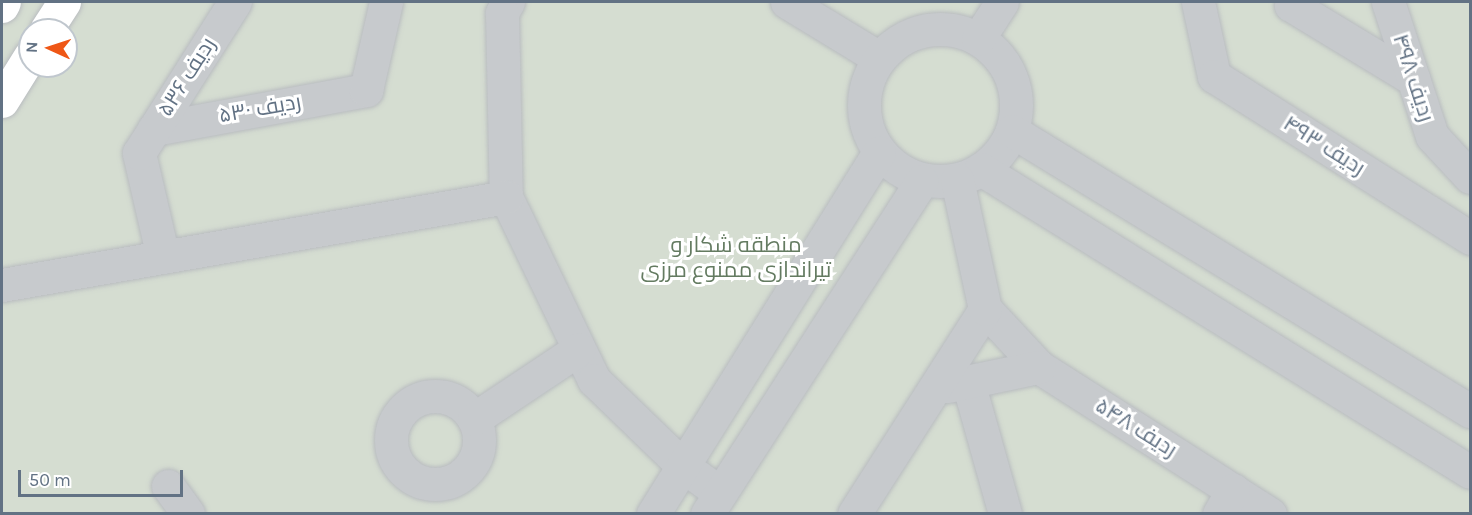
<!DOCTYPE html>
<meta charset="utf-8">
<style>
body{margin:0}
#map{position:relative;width:1472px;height:515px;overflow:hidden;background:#f5f5f0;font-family:Karla,Cairo,sans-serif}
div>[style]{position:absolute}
.green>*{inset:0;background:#d5ddd1}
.roads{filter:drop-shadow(0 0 2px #b9bcc0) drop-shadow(0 0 2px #b9bcc0)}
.minor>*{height:33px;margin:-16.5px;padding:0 16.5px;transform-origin:16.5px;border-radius:16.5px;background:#c7cacd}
.minor>.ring{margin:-16.5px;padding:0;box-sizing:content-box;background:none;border:33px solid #c7cacd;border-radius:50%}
.major>*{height:33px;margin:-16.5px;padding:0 16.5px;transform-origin:16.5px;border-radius:16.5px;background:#fff}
span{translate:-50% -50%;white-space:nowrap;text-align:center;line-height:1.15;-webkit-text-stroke:6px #fff;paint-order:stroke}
.street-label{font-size:22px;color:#627284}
.park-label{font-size:22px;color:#647b61}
.frame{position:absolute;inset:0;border:3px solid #627284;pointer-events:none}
.north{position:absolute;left:18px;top:18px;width:60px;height:60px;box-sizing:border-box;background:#fff;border:2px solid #c0c7ce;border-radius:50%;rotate:273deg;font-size:16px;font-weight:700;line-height:24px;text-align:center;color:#627284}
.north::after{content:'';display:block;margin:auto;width:21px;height:27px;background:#ef5716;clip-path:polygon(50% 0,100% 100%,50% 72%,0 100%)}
.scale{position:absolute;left:18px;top:470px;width:165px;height:27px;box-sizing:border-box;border:3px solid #627284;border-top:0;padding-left:8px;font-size:18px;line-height:21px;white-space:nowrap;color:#627284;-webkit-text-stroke:4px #fff;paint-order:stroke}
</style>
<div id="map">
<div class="green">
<i style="clip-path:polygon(evenodd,2px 2px,1470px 2px,1470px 513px,2px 513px,2px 2px,30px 30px,66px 30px,66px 66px,30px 66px,30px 30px)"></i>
</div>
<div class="roads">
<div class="minor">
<i style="left:508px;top:2px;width:13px;rotate:119deg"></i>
<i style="left:502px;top:13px;width:184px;rotate:88.8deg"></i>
<i style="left:506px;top:197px;width:203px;rotate:64.3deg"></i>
<i style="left:594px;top:380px;width:124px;rotate:44deg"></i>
<i style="left:683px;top:466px;width:46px;rotate:36.1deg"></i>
<i style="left:787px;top:2px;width:108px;rotate:31.3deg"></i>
<i style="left:1198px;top:2px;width:76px;rotate:77.8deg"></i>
<i style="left:1214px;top:76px;width:303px;rotate:32.3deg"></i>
<i style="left:1296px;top:2px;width:6px;rotate:149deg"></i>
<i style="left:1291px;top:5px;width:143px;rotate:31.2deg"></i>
<i style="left:1388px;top:2px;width:141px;rotate:71.8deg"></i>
<i style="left:1432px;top:136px;width:56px;rotate:47.2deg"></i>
<i class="ring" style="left:864px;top:29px;width:119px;height:119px"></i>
<i style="left:978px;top:39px;width:44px;rotate:-57deg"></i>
<i style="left:154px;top:129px;width:216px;rotate:-10.4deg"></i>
<i style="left:366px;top:90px;width:90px;rotate:-77.2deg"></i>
<i style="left:1012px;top:131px;width:537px;rotate:31.44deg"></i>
<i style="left:981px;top:169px;width:575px;rotate:31.78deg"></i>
<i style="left:163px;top:257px;width:107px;rotate:-103deg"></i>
<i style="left:139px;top:153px;width:179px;rotate:-57.6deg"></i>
<i style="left:2px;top:285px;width:512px;rotate:-9.9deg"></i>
<i style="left:985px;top:309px;width:79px;rotate:47deg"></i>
<i style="left:1039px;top:367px;width:274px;rotate:32.5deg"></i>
<i style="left:968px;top:382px;width:137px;rotate:74.3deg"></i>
<i style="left:947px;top:386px;width:94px;rotate:-11.7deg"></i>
<i class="ring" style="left:391px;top:396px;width:55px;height:55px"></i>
<i style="left:474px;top:419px;width:126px;rotate:-33.7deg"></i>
<i style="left:168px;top:486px;width:34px;rotate:54deg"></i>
<i style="left:653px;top:514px;width:426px;rotate:-58deg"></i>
<i style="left:707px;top:514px;width:396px;rotate:-57.2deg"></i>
<i style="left:854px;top:514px;width:243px;rotate:-57.4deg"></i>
<i style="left:985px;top:309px;width:132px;rotate:-102.2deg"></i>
<i style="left:1219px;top:514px;width:28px;rotate:-60deg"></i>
</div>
<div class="major">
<i style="left:2px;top:6px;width:4px;rotate:-63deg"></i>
<i style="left:46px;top:30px;width:33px;rotate:-57deg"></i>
<i style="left:2px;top:101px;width:53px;rotate:-58.1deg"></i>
</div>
</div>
<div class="street-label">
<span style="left:187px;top:77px;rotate:-58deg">ردیف ۵۳۶</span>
<span style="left:1413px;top:78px;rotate:72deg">ردیف ۴۹۸</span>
<span style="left:260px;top:109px;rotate:-10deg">ردیف ۵۳۰</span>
<span style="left:1324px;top:146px;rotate:32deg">ردیف ۴۹۳</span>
<span style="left:1136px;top:428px;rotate:32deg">ردیف ۵۴۸</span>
</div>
<div class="park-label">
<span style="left:736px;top:258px">منطقه شکار و<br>تیراندازی ممنوع مرزی</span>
</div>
<div class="frame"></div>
<div class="north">N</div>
<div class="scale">50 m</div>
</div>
